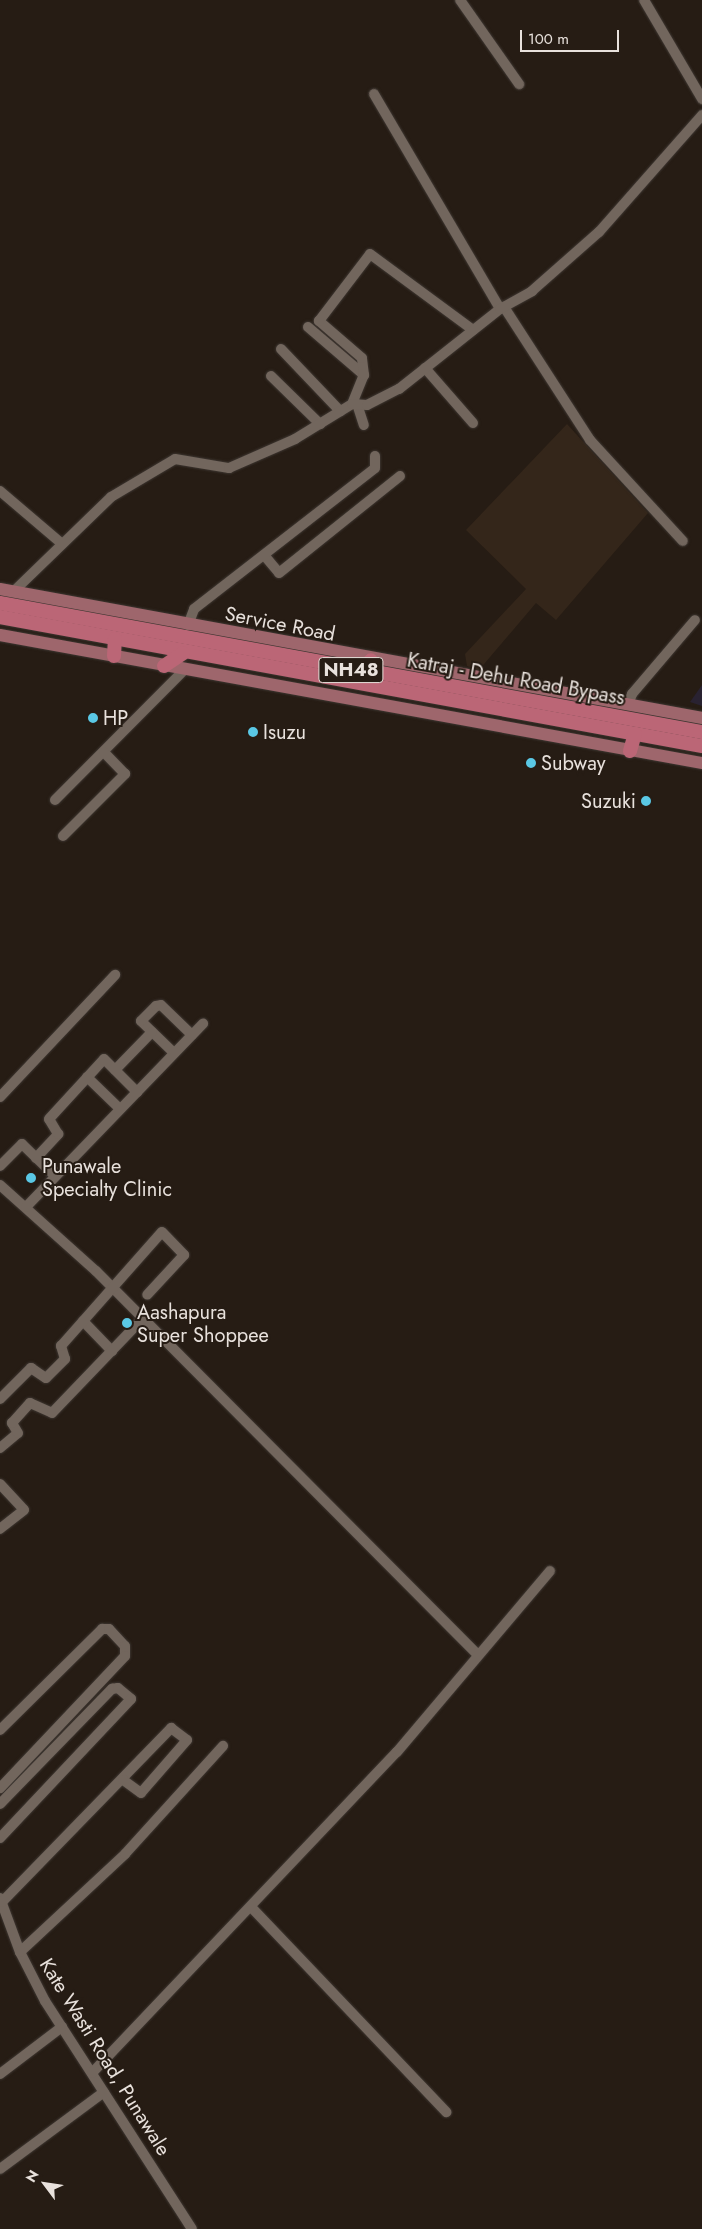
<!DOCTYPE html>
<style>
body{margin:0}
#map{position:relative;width:702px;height:2229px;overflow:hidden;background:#261c14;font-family:Jost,sans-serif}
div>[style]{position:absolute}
.commercial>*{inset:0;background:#292231}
.built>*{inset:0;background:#34261a}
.roads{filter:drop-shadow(0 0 1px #3e3732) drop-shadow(0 0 1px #3e3732)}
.minor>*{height:10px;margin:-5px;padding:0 5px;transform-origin:5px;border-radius:5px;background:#72665d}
.major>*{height:12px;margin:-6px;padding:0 6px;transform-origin:6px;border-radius:6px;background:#9e666c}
.highway>*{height:14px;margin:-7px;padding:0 7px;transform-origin:7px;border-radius:7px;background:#bb6676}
.dots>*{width:14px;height:14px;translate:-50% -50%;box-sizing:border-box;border:2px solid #261c14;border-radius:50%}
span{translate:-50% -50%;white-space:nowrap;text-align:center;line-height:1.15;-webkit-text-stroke:4px #261c14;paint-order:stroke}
.shield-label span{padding:1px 4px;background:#261c14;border:1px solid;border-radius:4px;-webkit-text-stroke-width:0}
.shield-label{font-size:19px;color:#e8e1dc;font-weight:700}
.street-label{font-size:20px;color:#e8e1dc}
.poi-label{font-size:20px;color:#e8e1dc}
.left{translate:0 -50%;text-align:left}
.right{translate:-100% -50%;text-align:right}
.north{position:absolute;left:20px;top:2159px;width:50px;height:50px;-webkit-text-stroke:4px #261c14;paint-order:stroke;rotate:301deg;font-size:14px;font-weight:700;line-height:20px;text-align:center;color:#e8e1dc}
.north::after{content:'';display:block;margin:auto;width:18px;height:22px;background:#e8e1dc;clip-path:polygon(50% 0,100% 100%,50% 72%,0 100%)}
.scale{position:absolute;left:520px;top:30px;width:99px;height:22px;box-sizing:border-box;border:2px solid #e8e1dc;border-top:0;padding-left:6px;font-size:15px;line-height:18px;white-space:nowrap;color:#e8e1dc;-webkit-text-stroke:4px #261c14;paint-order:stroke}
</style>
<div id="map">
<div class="commercial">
<i style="clip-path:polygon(702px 685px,702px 706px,690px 702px)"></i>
</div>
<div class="built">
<i style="clip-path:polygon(567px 424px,648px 513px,556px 620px,536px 603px,479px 670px,467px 666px,465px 654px,526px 589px,466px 530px)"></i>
</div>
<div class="roads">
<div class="minor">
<i style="left:460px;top:0;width:103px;rotate:54.9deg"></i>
<i style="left:644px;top:0;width:115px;rotate:59.6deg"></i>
<i style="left:374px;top:94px;width:249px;rotate:59.6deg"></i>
<i style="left:504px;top:307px;width:158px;rotate:57.1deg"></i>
<i style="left:590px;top:440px;width:137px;rotate:47.4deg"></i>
<i style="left:308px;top:327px;width:74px;rotate:40.6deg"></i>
<i style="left:281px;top:349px;width:86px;rotate:46.4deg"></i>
<i style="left:425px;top:368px;width:73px;rotate:48.9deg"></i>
<i style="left:271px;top:376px;width:69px;rotate:44.4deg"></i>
<i style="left:352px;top:404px;width:31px;rotate:-68deg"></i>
<i style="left:364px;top:375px;width:17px;rotate:-97deg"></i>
<i style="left:362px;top:358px;width:57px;rotate:-139.3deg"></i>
<i style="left:319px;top:321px;width:84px;rotate:-52.7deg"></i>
<i style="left:370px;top:254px;width:128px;rotate:36.4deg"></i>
<i style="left:357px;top:404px;width:22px;rotate:72deg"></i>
<i style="left:0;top:491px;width:79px;rotate:40.4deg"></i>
<i style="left:264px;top:555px;width:23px;rotate:50deg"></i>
<i style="left:279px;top:573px;width:155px;rotate:-38.7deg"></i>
<i style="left:13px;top:592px;width:136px;rotate:-44.1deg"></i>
<i style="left:111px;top:497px;width:74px;rotate:-30.7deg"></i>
<i style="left:175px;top:459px;width:55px;rotate:9.5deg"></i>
<i style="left:229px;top:468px;width:72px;rotate:-23.7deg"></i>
<i style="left:295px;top:439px;width:67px;rotate:-31.6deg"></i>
<i style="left:352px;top:404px;width:15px;rotate:4deg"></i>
<i style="left:367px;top:405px;width:36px;rotate:-27deg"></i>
<i style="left:399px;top:389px;width:129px;rotate:-38.4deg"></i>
<i style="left:500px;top:309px;width:37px;rotate:-29deg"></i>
<i style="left:532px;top:291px;width:89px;rotate:-41.4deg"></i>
<i style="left:599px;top:232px;width:156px;rotate:-48.6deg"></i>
<i style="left:188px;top:625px;width:17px;rotate:-69deg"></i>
<i style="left:194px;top:609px;width:229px;rotate:-37.9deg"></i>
<i style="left:375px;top:468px;width:12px;rotate:-90deg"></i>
<i style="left:628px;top:705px;width:12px;rotate:-70deg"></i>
<i style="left:632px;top:694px;width:97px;rotate:-49.6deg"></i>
<i style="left:55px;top:800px;width:183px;rotate:-45.2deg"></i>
<i style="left:63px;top:836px;width:88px;rotate:-45deg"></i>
<i style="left:125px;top:774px;width:30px;rotate:-134deg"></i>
<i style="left:174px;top:1053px;width:46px;rotate:-135.9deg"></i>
<i style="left:141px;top:1021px;width:21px;rotate:-45deg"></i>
<i style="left:156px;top:1006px;width:5px;rotate:-11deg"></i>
<i style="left:161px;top:1005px;width:43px;rotate:44.1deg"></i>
<i style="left:115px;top:1070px;width:53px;rotate:-45.8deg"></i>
<i style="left:87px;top:1077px;width:46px;rotate:44.1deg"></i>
<i style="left:0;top:1097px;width:168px;rotate:-46.7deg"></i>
<i style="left:36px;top:1158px;width:33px;rotate:-47deg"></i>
<i style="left:58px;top:1134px;width:17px;rotate:-121deg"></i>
<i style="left:49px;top:1119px;width:81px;rotate:-47.5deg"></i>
<i style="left:104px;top:1059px;width:47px;rotate:45deg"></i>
<i style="left:0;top:1166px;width:31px;rotate:-45deg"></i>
<i style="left:22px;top:1144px;width:46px;rotate:44.1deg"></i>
<i style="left:0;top:1185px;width:129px;rotate:41.9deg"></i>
<i style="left:96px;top:1271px;width:539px;rotate:45.15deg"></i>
<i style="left:26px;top:1207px;width:255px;rotate:-46deg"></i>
<i style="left:83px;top:1321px;width:42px;rotate:46deg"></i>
<i style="left:0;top:1399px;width:44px;rotate:-45deg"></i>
<i style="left:31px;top:1368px;width:18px;rotate:34deg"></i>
<i style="left:46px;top:1378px;width:27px;rotate:-45deg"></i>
<i style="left:65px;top:1359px;width:14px;rotate:-107deg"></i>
<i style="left:61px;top:1346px;width:152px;rotate:-48.5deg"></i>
<i style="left:162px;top:1232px;width:32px;rotate:46deg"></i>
<i style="left:184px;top:1255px;width:54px;rotate:132.8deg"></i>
<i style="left:0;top:1448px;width:23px;rotate:-40deg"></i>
<i style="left:18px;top:1433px;width:12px;rotate:-121deg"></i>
<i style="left:12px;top:1423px;width:27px;rotate:-48deg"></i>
<i style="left:30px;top:1403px;width:24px;rotate:24deg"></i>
<i style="left:52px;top:1413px;width:132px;rotate:-46.2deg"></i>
<i style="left:0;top:1484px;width:35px;rotate:47deg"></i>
<i style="left:24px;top:1510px;width:31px;rotate:142deg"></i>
<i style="left:0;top:1730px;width:144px;rotate:-44.7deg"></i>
<i style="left:102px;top:1629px;width:7px"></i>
<i style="left:109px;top:1629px;width:23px;rotate:47deg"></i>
<i style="left:125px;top:1646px;width:10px;rotate:90deg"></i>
<i style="left:125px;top:1656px;width:182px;rotate:133.4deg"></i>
<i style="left:0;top:1804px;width:161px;rotate:-45.8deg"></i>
<i style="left:112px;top:1689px;width:6px;rotate:-9deg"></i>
<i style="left:118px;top:1688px;width:17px;rotate:40deg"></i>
<i style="left:131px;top:1699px;width:191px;rotate:133.3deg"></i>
<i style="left:0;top:1898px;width:58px;rotate:69.7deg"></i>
<i style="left:20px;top:1952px;width:55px;rotate:63deg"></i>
<i style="left:45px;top:2001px;width:271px;rotate:57.2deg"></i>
<i style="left:2px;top:1902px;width:243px;rotate:-45.8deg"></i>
<i style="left:171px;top:1728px;width:20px;rotate:37deg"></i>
<i style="left:187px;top:1740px;width:70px;rotate:131deg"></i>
<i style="left:141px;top:1793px;width:22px;rotate:-144deg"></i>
<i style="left:252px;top:1908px;width:282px;rotate:46.4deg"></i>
<i style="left:20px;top:1952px;width:144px;rotate:-43deg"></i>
<i style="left:125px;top:1854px;width:146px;rotate:-47.8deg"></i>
<i style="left:92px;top:2073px;width:443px;rotate:-46.5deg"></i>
<i style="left:397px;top:1752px;width:237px;rotate:-49.8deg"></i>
<i style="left:0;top:2074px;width:78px;rotate:-37.2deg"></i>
<i style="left:0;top:2169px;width:129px;rotate:-36.5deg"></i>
</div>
<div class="major">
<i style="left:0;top:589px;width:714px;rotate:10.41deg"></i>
<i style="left:0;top:635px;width:714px;rotate:10.33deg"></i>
</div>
<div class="highway">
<i style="left:0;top:603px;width:714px;rotate:10.41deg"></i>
<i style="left:0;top:617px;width:714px;rotate:10.41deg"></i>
<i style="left:114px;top:656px;width:17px;rotate:-87deg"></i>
<i style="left:164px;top:666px;width:23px;rotate:-34deg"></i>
<i style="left:360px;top:672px;width:16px;rotate:-47deg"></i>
<i style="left:630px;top:751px;width:18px;rotate:-74deg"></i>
</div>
</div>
<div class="dots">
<i style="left:93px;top:718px;background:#5ac8e5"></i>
<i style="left:253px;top:732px;background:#5ac8e5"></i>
<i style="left:531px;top:763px;background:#5ac8e5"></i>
<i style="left:646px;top:801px;background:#5ac8e5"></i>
<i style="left:31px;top:1178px;background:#5ac8e5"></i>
<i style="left:127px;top:1323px;background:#5ac8e5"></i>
</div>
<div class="shield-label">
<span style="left:351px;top:670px">NH48</span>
</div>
<div class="street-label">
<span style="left:280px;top:624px;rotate:11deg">Service Road</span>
<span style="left:516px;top:679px;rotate:10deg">Katraj - Dehu Road Bypass</span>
<span style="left:105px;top:2057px;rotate:58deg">Kate Wasti Road, Punawale</span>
</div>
<div class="poi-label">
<span class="left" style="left:103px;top:718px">HP</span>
<span class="left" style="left:263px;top:732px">Isuzu</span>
<span class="left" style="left:541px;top:763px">Subway</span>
<span class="right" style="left:636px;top:801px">Suzuki</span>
<span class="left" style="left:42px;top:1178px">Punawale<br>Specialty Clinic</span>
<span class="left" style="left:137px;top:1324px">Aashapura<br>Super Shoppee</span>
</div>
<div class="north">N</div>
<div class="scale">100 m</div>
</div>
